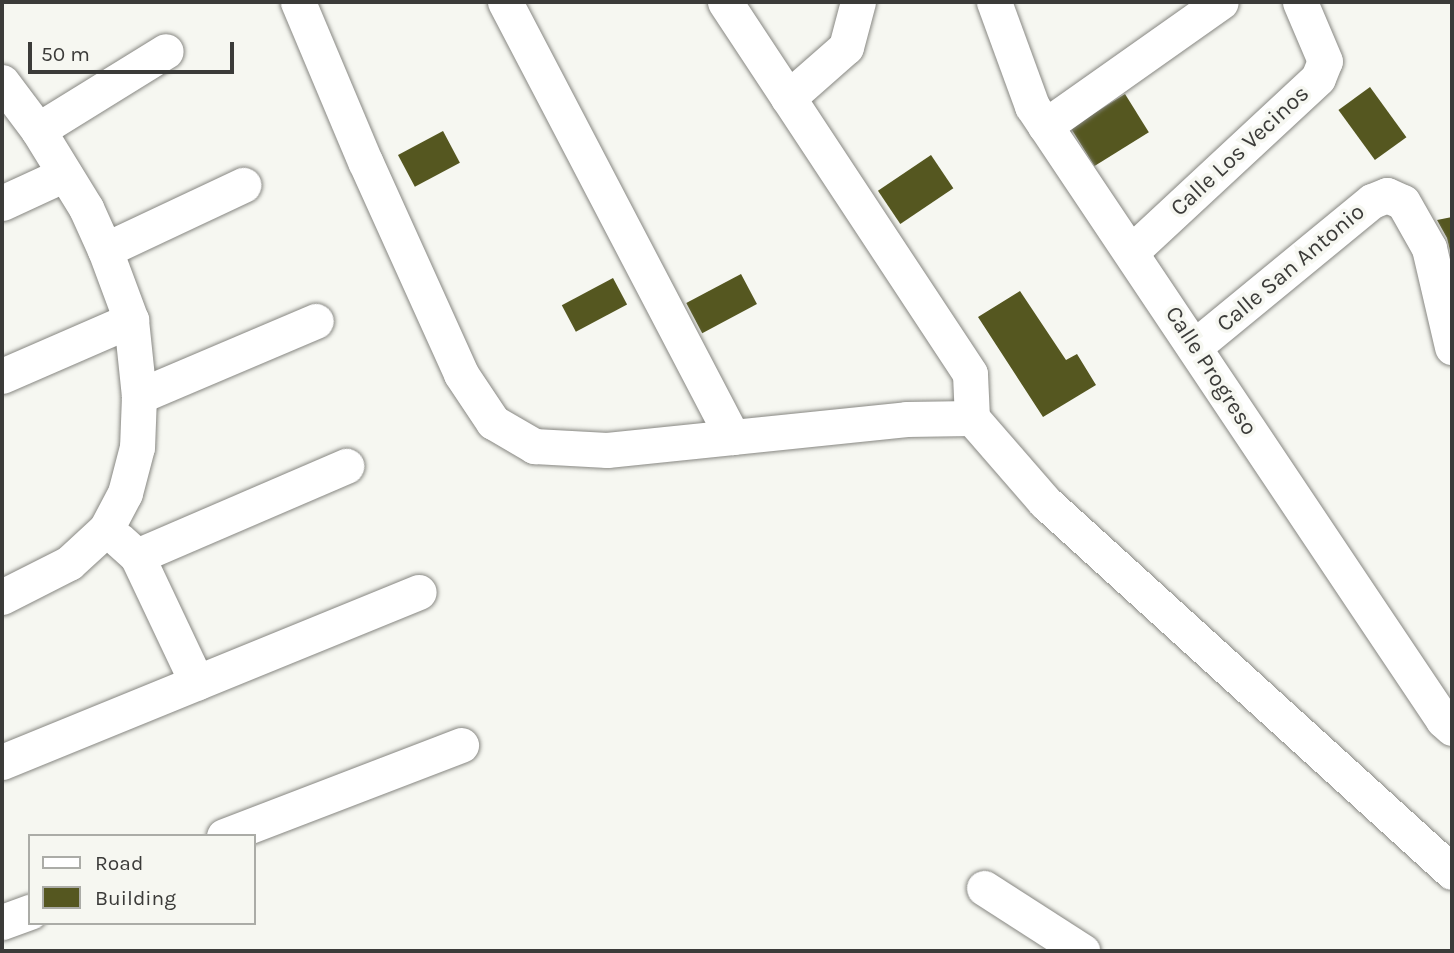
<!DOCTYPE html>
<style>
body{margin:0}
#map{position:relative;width:1454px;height:953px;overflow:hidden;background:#f6f7f1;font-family:Karla,sans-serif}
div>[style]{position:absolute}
.building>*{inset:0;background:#555720;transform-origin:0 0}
.roads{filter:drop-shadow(0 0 2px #878782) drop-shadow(0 0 2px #878782)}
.minor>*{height:35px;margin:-17.5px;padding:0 17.5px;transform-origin:17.5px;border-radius:17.5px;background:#fff}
span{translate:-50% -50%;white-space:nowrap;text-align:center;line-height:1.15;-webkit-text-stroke:7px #f6f7f1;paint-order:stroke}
.street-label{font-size:23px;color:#3b3b39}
.frame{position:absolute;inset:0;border:4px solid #3b3b39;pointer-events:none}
.legend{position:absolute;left:28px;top:834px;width:228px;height:91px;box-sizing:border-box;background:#f6f7f1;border:2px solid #abaca7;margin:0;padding:9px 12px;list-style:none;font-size:21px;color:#3b3b39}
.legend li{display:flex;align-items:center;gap:14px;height:35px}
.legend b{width:35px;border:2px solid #abaca7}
.scale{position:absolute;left:28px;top:42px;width:206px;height:32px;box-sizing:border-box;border:4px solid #3b3b39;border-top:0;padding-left:9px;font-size:21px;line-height:24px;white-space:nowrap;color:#3b3b39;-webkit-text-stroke:5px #f6f7f1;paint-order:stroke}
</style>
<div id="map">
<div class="building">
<i style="left:1370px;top:87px;width:62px;height:39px;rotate:54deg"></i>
<i style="left:1125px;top:94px;width:45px;height:64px;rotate:58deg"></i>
<i style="left:443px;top:131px;width:36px;height:51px;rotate:62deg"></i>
<i style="left:931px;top:155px;width:40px;height:64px;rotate:56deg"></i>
<i style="clip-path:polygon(1452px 217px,1452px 259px,1447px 238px,1437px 220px)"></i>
<i style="left:741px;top:274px;width:34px;height:62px;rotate:62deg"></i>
<i style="left:613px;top:278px;width:30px;height:58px;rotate:62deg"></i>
<i style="clip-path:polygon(1020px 291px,1066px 360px,1077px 354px,1096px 385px,1043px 417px,978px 317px)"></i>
</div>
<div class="roads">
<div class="minor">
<i style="left:298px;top:2px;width:173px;rotate:67.2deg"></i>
<i style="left:365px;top:161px;width:234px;rotate:65.7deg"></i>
<i style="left:461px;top:374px;width:58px;rotate:56.3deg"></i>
<i style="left:493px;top:422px;width:48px;rotate:30.3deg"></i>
<i style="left:534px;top:446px;width:73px;rotate:3.1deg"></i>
<i style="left:607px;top:450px;width:301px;rotate:-5.9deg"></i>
<i style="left:906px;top:419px;width:66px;rotate:-0.9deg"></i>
<i style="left:505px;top:2px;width:491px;rotate:62.4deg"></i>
<i style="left:725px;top:2px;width:445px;rotate:56.6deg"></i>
<i style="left:970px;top:374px;width:44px;rotate:87.4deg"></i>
<i style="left:972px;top:418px;width:111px;rotate:49deg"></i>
<i style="left:1045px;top:502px;width:550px;rotate:42.27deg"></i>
<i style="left:994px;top:2px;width:111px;rotate:69.9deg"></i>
<i style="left:1032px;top:106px;width:739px;rotate:56.2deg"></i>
<i style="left:1443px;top:720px;width:12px;rotate:42deg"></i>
<i style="left:2px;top:82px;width:60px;rotate:53.1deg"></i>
<i style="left:38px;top:130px;width:92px;rotate:58.4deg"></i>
<i style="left:86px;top:208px;width:46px;rotate:65.7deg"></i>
<i style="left:105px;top:250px;width:75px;rotate:69.6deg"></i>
<i style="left:131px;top:320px;width:76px;rotate:84deg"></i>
<i style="left:139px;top:396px;width:51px;rotate:92.2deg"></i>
<i style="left:137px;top:447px;width:48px;rotate:104.6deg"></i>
<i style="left:125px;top:493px;width:41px;rotate:117.8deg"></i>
<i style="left:106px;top:529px;width:50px;rotate:137.4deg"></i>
<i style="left:69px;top:563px;width:75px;rotate:153.1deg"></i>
<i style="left:788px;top:98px;width:77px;rotate:-41.3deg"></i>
<i style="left:846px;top:47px;width:47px;rotate:-75.1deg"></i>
<i style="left:1045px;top:126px;width:215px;rotate:-35.2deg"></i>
<i style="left:38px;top:130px;width:150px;rotate:-31.7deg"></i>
<i style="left:2px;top:203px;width:69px;rotate:-24.7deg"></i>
<i style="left:105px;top:250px;width:153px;rotate:-25.2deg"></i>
<i style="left:1131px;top:252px;width:255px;rotate:-42.9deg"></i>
<i style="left:1318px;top:78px;width:18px;rotate:-68deg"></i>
<i style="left:1325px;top:61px;width:64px;rotate:-113deg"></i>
<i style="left:1194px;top:347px;width:230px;rotate:-39.4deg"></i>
<i style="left:1372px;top:201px;width:16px;rotate:-22deg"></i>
<i style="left:1387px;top:195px;width:17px;rotate:24deg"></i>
<i style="left:1403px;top:202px;width:53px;rotate:60.5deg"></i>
<i style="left:1429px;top:248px;width:102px;rotate:76.9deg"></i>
<i style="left:2px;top:376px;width:141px;rotate:-23.5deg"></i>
<i style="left:139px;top:396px;width:192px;rotate:-23deg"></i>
<i style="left:119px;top:540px;width:24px;rotate:42deg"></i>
<i style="left:137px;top:556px;width:140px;rotate:64.7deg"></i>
<i style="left:137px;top:556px;width:228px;rotate:-23.3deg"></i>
<i style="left:2px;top:762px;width:450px;rotate:-22.2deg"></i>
<i style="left:224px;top:836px;width:254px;rotate:-21deg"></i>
<i style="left:984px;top:888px;width:117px;rotate:32.7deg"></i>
<i style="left:2px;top:922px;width:30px;rotate:-20deg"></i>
</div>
</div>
<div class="street-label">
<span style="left:1240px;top:151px;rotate:-43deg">Calle Los Vecinos</span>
<span style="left:1291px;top:268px;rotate:-40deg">Calle San Antonio</span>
<span style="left:1211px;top:371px;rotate:57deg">Calle Progreso</span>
</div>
<div class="frame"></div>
<ul class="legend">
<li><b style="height:9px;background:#fff"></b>Road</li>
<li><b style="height:19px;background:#555720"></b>Building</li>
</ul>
<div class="scale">50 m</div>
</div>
